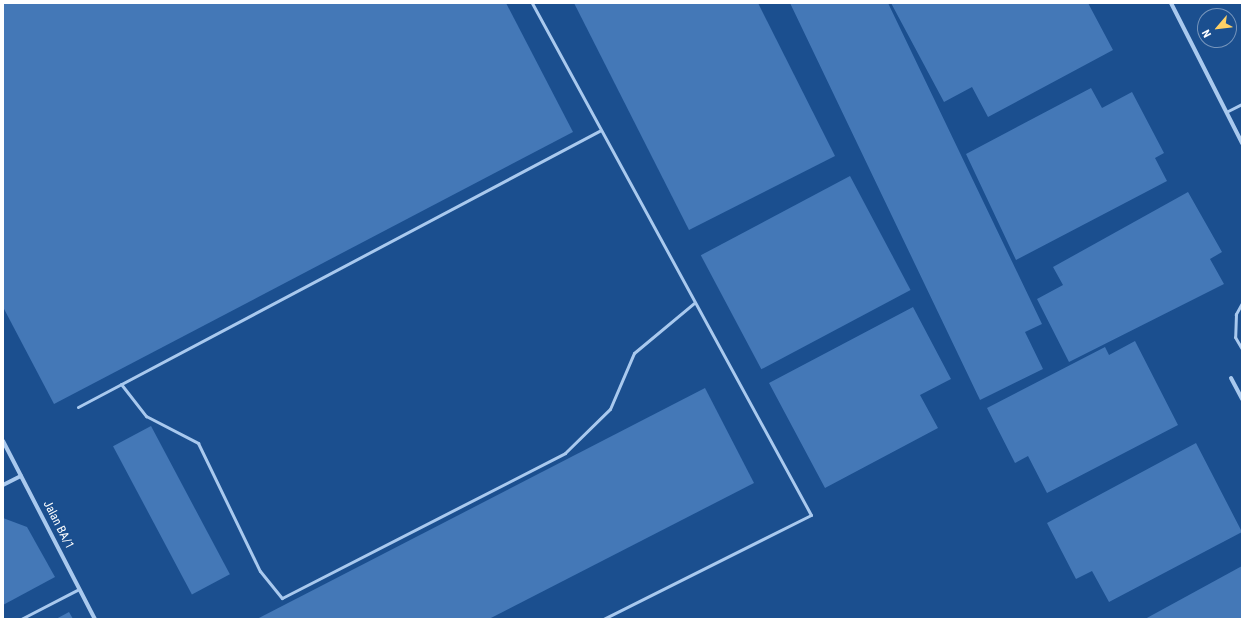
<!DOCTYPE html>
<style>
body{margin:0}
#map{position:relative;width:1245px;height:622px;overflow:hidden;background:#1b4f8f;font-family:"Roboto Condensed",sans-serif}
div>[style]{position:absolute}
.building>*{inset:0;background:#4478b7;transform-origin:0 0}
.lane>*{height:3px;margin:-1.5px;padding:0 1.5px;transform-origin:1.5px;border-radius:1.5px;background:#a9c9ee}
.street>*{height:4px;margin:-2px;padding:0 2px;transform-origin:2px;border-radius:2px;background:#a9c9ee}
span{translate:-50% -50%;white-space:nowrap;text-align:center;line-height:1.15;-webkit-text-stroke:3px #1b4f8f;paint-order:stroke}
.street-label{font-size:12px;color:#fff}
.frame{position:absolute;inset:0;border:4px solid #fff;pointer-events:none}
.north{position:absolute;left:1197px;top:8px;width:40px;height:40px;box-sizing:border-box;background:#1b4f8f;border:1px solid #7695bc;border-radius:50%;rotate:242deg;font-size:11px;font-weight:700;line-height:16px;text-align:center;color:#fff}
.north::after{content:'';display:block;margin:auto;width:14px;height:18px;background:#ffd166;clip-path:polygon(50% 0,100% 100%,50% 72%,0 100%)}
</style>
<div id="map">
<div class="building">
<i style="clip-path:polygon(3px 3px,506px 3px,573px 132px,54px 404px,3px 307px)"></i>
<i style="clip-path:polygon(574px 3px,758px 3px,835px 156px,689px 230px)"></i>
<i style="clip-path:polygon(790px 3px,888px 3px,1042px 324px,1025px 332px,1043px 369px,980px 400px)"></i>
<i style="clip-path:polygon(891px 3px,1088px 3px,1113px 50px,988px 117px,972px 87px,944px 102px)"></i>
<i style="clip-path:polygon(1091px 88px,1102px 108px,1132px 92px,1164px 153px,1155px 158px,1167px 181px,1016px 260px,966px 154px)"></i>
<i style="left:850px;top:176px;width:129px;height:169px;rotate:62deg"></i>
<i style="clip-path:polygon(1188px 192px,1222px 252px,1210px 259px,1224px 284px,1069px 362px,1037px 299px,1063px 285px,1053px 267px)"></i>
<i style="clip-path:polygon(913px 307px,951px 379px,920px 395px,938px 428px,825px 488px,769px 383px)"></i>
<i style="clip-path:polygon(1135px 341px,1178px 425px,1047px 493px,1028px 456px,1015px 463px,987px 408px,1105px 347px,1109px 355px)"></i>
<i style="clip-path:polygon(705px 388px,754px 483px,489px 619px,257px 619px)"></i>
<i style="left:151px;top:426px;width:168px;height:43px;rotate:62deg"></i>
<i style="clip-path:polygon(1196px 443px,1242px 532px,1109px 602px,1092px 571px,1076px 579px,1047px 523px)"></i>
<i style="clip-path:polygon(3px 518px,27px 527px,55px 577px,3px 605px)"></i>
<i style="clip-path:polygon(1242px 566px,1242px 619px,1145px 619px)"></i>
<i style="clip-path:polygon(69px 612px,73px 619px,56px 619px)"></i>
</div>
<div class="lane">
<i style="left:532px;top:3px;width:583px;rotate:61.41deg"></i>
<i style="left:811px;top:515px;width:233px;rotate:153.4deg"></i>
<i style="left:1226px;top:112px;width:18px;rotate:-27deg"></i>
<i style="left:1242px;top:303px;width:13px;rotate:119deg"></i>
<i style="left:1236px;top:314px;width:23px;rotate:92deg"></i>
<i style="left:1235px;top:337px;width:14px;rotate:60deg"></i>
<i style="left:121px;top:384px;width:41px;rotate:52deg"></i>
<i style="left:146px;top:416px;width:59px;rotate:27.4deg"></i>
<i style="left:198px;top:443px;width:142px;rotate:64.2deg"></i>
<i style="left:260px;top:571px;width:35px;rotate:51deg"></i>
<i style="left:282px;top:598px;width:318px;rotate:-27.1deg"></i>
<i style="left:565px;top:453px;width:63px;rotate:-44.4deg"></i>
<i style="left:610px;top:409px;width:61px;rotate:-66.8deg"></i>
<i style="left:634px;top:353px;width:78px;rotate:-39.8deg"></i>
<i style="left:78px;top:407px;width:590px;rotate:-27.91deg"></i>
<i style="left:21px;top:619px;width:65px;rotate:-27.3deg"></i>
</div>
<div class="street">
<i style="left:1171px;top:3px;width:157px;rotate:63.1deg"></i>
<i style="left:1231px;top:378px;width:24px;rotate:62deg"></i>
<i style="left:3px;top:441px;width:200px;rotate:62.7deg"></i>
<i style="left:3px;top:485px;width:20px;rotate:-27deg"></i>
</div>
<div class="street-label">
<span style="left:58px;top:525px;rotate:63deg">Jalan BA/1</span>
</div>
<div class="frame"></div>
<div class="north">N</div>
</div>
